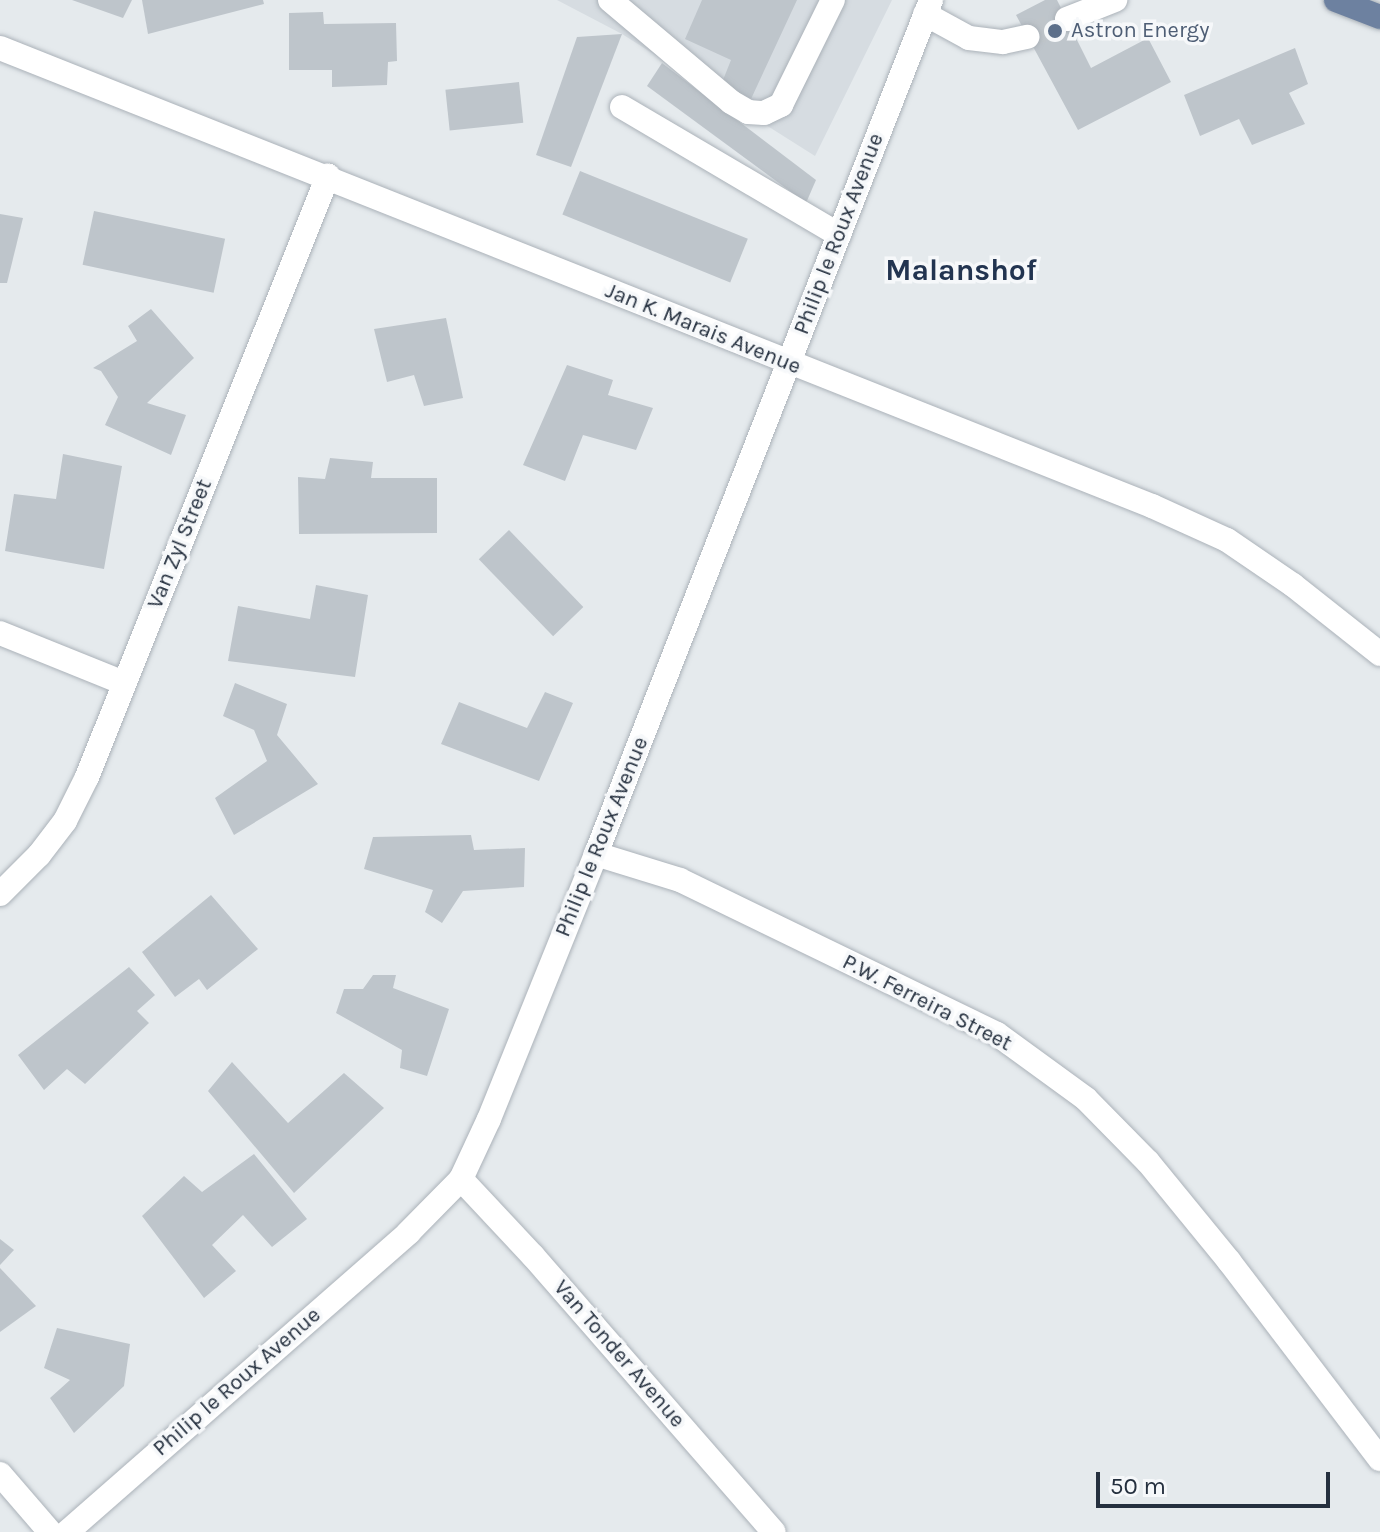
<!DOCTYPE html>
<style>
body{margin:0}
#map{position:relative;width:1380px;height:1532px;overflow:hidden;background:#e5eaed;font-family:Karla,sans-serif}
div>[style]{position:absolute}
.built>*{inset:0;background:#d6dce1}
.building>*{inset:0;background:#bec5cb;transform-origin:0 0}
.minor-tunnel>*{height:24px;margin-top:-12px;transform-origin:0;background:repeating-linear-gradient(90deg,#bfc5ca 0 24px,transparent 0 36px)}
.roads{filter:drop-shadow(0 0 2px #abb2b9) drop-shadow(0 0 2px #abb2b9)}
.minor>*{height:24px;margin:-12px;padding:0 12px;transform-origin:12px;border-radius:12px;background:#fff}
.major>*{height:24px;margin:-12px;padding:0 12px;transform-origin:12px;border-radius:12px;background:#6d81a0}
.dots>*{width:22px;height:22px;translate:-50% -50%;box-sizing:border-box;border:4px solid #f6f8fa;border-radius:50%}
span{translate:-50% -50%;white-space:nowrap;text-align:center;line-height:1.15;-webkit-text-stroke:7px #f6f8fa;paint-order:stroke}
.service-label{font-size:22px;color:#4e5e75}
.left{translate:0 -50%;text-align:left}
.street-label{font-size:22px;color:#25303f}
.district-label{font-size:30px;color:#223450;font-weight:700}
.scale{position:absolute;left:1096px;top:1472px;width:234px;height:36px;box-sizing:border-box;border:4px solid #25303f;border-top:0;padding-left:10px;font-size:24px;line-height:28px;white-space:nowrap;color:#25303f;-webkit-text-stroke:6px #f6f8fa;paint-order:stroke}
</style>
<div id="map">
<div class="built">
<i style="clip-path:polygon(557px 0,892px 0,815px 156px,622px 34px)"></i>
</div>
<div class="building">
<i style="clip-path:polygon(72px 0,132px 0,123px 18px)"></i>
<i style="clip-path:polygon(142px 0,263px 0,264px 4px,148px 34px)"></i>
<i style="clip-path:polygon(702px 0,797px 0,751px 99px,721px 85px,731px 60px,685px 39px)"></i>
<i style="clip-path:polygon(1045px 0,1057px 0,1091px 68px,1148px 38px,1171px 82px,1078px 130px,1016px 15px)"></i>
<i style="clip-path:polygon(323px 12px,324px 24px,396px 23px,397px 61px,388px 62px,387px 85px,332px 87px,332px 70px,289px 70px,289px 13px)"></i>
<i style="clip-path:polygon(622px 34px,571px 167px,536px 155px,577px 37px)"></i>
<i style="clip-path:polygon(1295px 48px,1308px 84px,1289px 93px,1305px 124px,1252px 145px,1239px 119px,1200px 136px,1184px 95px)"></i>
<i style="clip-path:polygon(662px 63px,816px 180px,806px 203px,647px 86px)"></i>
<i style="left:519px;top:82px;width:41px;height:74px;rotate:84deg"></i>
<i style="left:580px;top:171px;width:181px;height:47px;rotate:22deg"></i>
<i style="left:94px;top:211px;width:134px;height:55px;rotate:12deg"></i>
<i style="clip-path:polygon(0 214px,23px 218px,7px 283px,0 283px)"></i>
<i style="clip-path:polygon(151px 309px,194px 358px,147px 403px,186px 415px,171px 455px,105px 425px,118px 397px,101px 371px,93px 368px,137px 341px,128px 326px)"></i>
<i style="clip-path:polygon(446px 318px,463px 398px,424px 406px,414px 375px,387px 382px,374px 329px)"></i>
<i style="clip-path:polygon(567px 365px,613px 380px,608px 395px,653px 408px,636px 450px,583px 435px,565px 481px,523px 465px)"></i>
<i style="clip-path:polygon(63px 454px,122px 466px,104px 569px,5px 551px,14px 494px,56px 499px)"></i>
<i style="clip-path:polygon(330px 458px,373px 462px,371px 478px,437px 478px,437px 533px,299px 534px,298px 477px,325px 479px)"></i>
<i style="left:509px;top:530px;width:107px;height:42px;rotate:46deg"></i>
<i style="clip-path:polygon(316px 585px,368px 595px,355px 677px,228px 661px,238px 606px,310px 619px)"></i>
<i style="clip-path:polygon(235px 683px,287px 704px,277px 735px,318px 784px,234px 835px,215px 798px,267px 761px,254px 730px,223px 716px)"></i>
<i style="clip-path:polygon(545px 692px,573px 703px,539px 781px,441px 744px,459px 702px,527px 728px)"></i>
<i style="clip-path:polygon(471px 835px,474px 850px,525px 848px,524px 887px,463px 891px,442px 923px,425px 912px,433px 890px,364px 869px,373px 837px)"></i>
<i style="clip-path:polygon(211px 895px,258px 949px,207px 990px,199px 979px,175px 997px,142px 952px)"></i>
<i style="clip-path:polygon(129px 967px,155px 995px,137px 1011px,149px 1023px,85px 1084px,67px 1069px,44px 1090px,18px 1055px)"></i>
<i style="clip-path:polygon(373px 975px,396px 975px,393px 988px,449px 1009px,427px 1076px,400px 1068px,402px 1050px,336px 1013px,344px 989px,363px 989px)"></i>
<i style="clip-path:polygon(232px 1062px,288px 1123px,344px 1073px,384px 1108px,294px 1193px,208px 1091px)"></i>
<i style="clip-path:polygon(254px 1154px,307px 1219px,272px 1247px,243px 1215px,212px 1245px,236px 1271px,204px 1298px,142px 1216px,184px 1176px,202px 1192px)"></i>
<i style="clip-path:polygon(0 1239px,14px 1250px,0 1265px)"></i>
<i style="clip-path:polygon(0 1268px,36px 1306px,0 1332px)"></i>
<i style="clip-path:polygon(57px 1328px,130px 1344px,124px 1386px,74px 1433px,50px 1398px,70px 1380px,44px 1368px)"></i>
</div>
<div class="minor-tunnel">
<i style="left:1027px;top:37px;width:44px;rotate:-24.2deg"></i>
</div>
<div class="roads">
<div class="minor">
<i style="left:610px;top:0;width:158px;rotate:40.1deg"></i>
<i style="left:731px;top:102px;width:20px;rotate:30deg"></i>
<i style="left:748px;top:112px;width:16px;rotate:4deg"></i>
<i style="left:764px;top:113px;width:19px;rotate:-25deg"></i>
<i style="left:781px;top:105px;width:117px;rotate:-63.7deg"></i>
<i style="left:925px;top:14px;width:50px;rotate:28.6deg"></i>
<i style="left:969px;top:38px;width:34px;rotate:7deg"></i>
<i style="left:1003px;top:42px;width:25px;rotate:-12deg"></i>
<i style="left:1067px;top:19px;width:52px;rotate:-21.6deg"></i>
<i style="left:0;top:48px;width:1240px;rotate:21.68deg"></i>
<i style="left:1152px;top:506px;width:82px;rotate:24.4deg"></i>
<i style="left:1227px;top:540px;width:80px;rotate:34.3deg"></i>
<i style="left:1293px;top:585px;width:111px;rotate:38.4deg"></i>
<i style="left:622px;top:107px;width:252px;rotate:30.5deg"></i>
<i style="left:0;top:633px;width:134px;rotate:22deg"></i>
<i style="left:596px;top:854px;width:88px;rotate:17.2deg"></i>
<i style="left:680px;top:880px;width:352px;rotate:25.9deg"></i>
<i style="left:997px;top:1034px;width:110px;rotate:36.1deg"></i>
<i style="left:1086px;top:1099px;width:88px;rotate:45.5deg"></i>
<i style="left:1148px;top:1162px;width:128px;rotate:50.7deg"></i>
<i style="left:1229px;top:1261px;width:249px;rotate:52.7deg"></i>
<i style="left:0;top:894px;width:55px;rotate:-45deg"></i>
<i style="left:39px;top:855px;width:43px;rotate:-52.6deg"></i>
<i style="left:65px;top:821px;width:49px;rotate:-63.4deg"></i>
<i style="left:87px;top:777px;width:648px;rotate:-68.15deg"></i>
<i style="left:461px;top:1179px;width:105px;rotate:46.9deg"></i>
<i style="left:533px;top:1256px;width:366px;rotate:48.9deg"></i>
<i style="left:0;top:1474px;width:77px;rotate:49.2deg"></i>
<i style="left:67px;top:1532px;width:454px;rotate:-41.2deg"></i>
<i style="left:408px;top:1233px;width:76px;rotate:-45.5deg"></i>
<i style="left:461px;top:1179px;width:66px;rotate:-65deg"></i>
<i style="left:489px;top:1119px;width:286px;rotate:-68deg"></i>
<i style="left:596px;top:854px;width:917px;rotate:-68.58deg"></i>
</div>
<div class="major">
<i style="left:1336px;top:0;width:47px;rotate:21.1deg"></i>
</div>
</div>
<div class="dots">
<i style="left:1055px;top:31px;background:#5c6f8a"></i>
</div>
<div class="service-label">
<span class="left" style="left:1071px;top:31px">Astron Energy</span>
</div>
<div class="street-label">
<span style="left:839px;top:234px;rotate:-69deg">Philip le Roux Avenue</span>
<span style="left:703px;top:329px;rotate:22deg">Jan K. Marais Avenue</span>
<span style="left:180px;top:544px;rotate:-68deg">Van Zyl Street</span>
<span style="left:602px;top:837px;rotate:-68deg">Philip le Roux Avenue</span>
<span style="left:927px;top:1003px;rotate:27deg">P.W. Ferreira Street</span>
<span style="left:619px;top:1354px;rotate:49deg">Van Tonder Avenue</span>
<span style="left:237px;top:1382px;rotate:-41deg">Philip le Roux Avenue</span>
</div>
<div class="district-label">
<span style="left:961px;top:270px">Malanshof</span>
</div>
<div class="scale">50 m</div>
</div>
